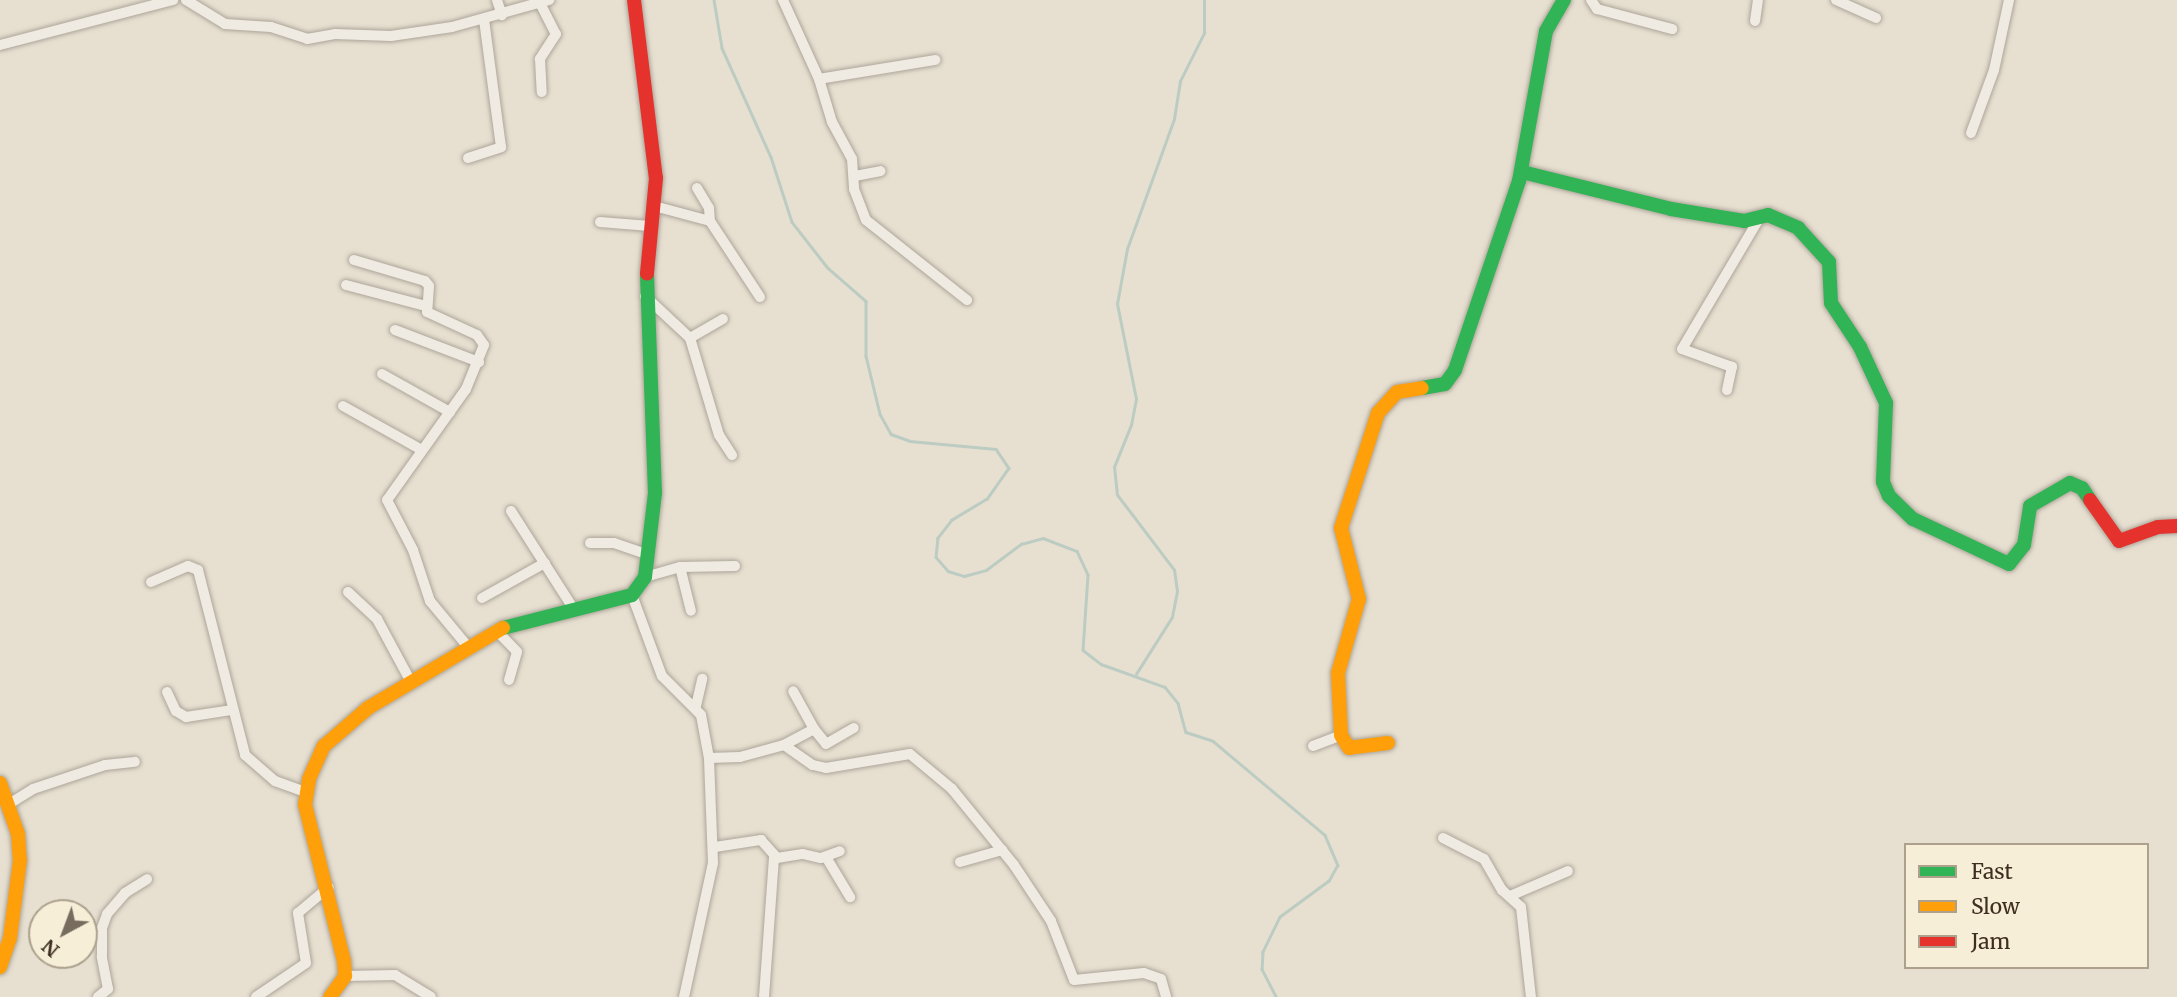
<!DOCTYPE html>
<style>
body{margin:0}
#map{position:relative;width:2177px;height:997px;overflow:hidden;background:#e7e0d1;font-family:Merriweather,serif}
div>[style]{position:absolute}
.stream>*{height:2.5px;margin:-1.25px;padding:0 1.25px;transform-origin:1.25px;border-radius:1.25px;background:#bcccc2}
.roads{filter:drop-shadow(0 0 2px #ada599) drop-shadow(0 0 2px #ada599)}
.street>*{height:10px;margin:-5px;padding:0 5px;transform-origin:5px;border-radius:5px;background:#efebe3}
.fast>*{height:14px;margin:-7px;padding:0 7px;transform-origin:7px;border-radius:7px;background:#30b455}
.slow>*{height:14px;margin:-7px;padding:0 7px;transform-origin:7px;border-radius:7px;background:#ff9f0a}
.jam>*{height:14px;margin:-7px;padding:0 7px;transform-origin:7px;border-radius:7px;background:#e5322d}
span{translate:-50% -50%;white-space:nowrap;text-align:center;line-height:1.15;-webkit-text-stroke:5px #f7eed8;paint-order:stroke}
.legend{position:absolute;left:1904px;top:843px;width:245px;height:126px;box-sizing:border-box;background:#f7eed8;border:2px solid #ada18e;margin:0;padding:9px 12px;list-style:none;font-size:21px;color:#3d2e20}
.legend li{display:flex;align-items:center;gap:14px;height:35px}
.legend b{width:35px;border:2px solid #ada18e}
.north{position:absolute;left:28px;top:899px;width:70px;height:70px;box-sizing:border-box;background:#f7eed8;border:2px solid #ada18e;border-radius:50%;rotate:221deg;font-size:19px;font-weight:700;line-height:28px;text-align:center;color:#3d2e20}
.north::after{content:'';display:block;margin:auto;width:24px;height:32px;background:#786c5e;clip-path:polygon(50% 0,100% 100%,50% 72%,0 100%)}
</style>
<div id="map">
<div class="stream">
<i style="left:714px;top:0;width:49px;rotate:80.5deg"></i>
<i style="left:722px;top:48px;width:120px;rotate:65.8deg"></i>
<i style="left:771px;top:157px;width:68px;rotate:72.1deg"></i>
<i style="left:792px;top:222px;width:58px;rotate:52deg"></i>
<i style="left:828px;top:268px;width:50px;rotate:41deg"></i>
<i style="left:866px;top:301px;width:55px;rotate:90deg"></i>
<i style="left:866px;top:356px;width:60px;rotate:76.4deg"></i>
<i style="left:880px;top:414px;width:23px;rotate:61deg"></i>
<i style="left:891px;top:434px;width:20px;rotate:20deg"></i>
<i style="left:910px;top:441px;width:86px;rotate:5.3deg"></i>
<i style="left:996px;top:449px;width:23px;rotate:56deg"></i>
<i style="left:1009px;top:468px;width:38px;rotate:125deg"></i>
<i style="left:987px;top:499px;width:41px;rotate:149deg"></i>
<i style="left:952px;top:520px;width:23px;rotate:128deg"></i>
<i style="left:938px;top:538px;width:19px;rotate:96deg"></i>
<i style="left:936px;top:557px;width:18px;rotate:49deg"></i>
<i style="left:948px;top:571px;width:17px;rotate:17deg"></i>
<i style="left:964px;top:576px;width:23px;rotate:-15deg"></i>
<i style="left:986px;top:570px;width:44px;rotate:-36.6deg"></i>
<i style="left:1021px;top:544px;width:23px;rotate:-15deg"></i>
<i style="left:1043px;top:538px;width:36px;rotate:21deg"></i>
<i style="left:1077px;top:551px;width:26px;rotate:65deg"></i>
<i style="left:1088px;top:575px;width:75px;rotate:93.8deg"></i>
<i style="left:1083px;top:650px;width:23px;rotate:38deg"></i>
<i style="left:1101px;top:664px;width:68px;rotate:19.8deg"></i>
<i style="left:1165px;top:687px;width:21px;rotate:51deg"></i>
<i style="left:1178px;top:703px;width:30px;rotate:75deg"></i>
<i style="left:1186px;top:732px;width:28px;rotate:18deg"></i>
<i style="left:1213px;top:741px;width:146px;rotate:40deg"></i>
<i style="left:1325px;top:835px;width:33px;rotate:67deg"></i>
<i style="left:1338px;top:865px;width:18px;rotate:119deg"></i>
<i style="left:1329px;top:881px;width:61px;rotate:143.7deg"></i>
<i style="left:1280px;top:917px;width:39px;rotate:116deg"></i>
<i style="left:1263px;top:952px;width:17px;rotate:93deg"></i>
<i style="left:1262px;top:969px;width:31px;rotate:63deg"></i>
<i style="left:1136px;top:674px;width:67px;rotate:-57.7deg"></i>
<i style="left:1172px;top:617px;width:26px;rotate:-79deg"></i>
<i style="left:1177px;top:591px;width:21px;rotate:-98deg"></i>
<i style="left:1174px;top:570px;width:94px;rotate:-127.2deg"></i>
<i style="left:1117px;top:495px;width:28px;rotate:-96deg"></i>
<i style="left:1114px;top:467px;width:45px;rotate:-68deg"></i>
<i style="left:1131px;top:425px;width:26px;rotate:-79deg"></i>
<i style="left:1136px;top:399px;width:97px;rotate:-101.3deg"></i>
<i style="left:1117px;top:304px;width:56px;rotate:-79.7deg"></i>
<i style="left:1127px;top:249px;width:138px;rotate:-70.1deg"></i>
<i style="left:1174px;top:119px;width:38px;rotate:-81deg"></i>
<i style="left:1180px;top:81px;width:54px;rotate:-63.4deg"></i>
<i style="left:1204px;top:33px;width:33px;rotate:-90deg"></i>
</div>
<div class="roads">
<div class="street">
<i style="left:186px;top:0;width:46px;rotate:31.6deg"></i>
<i style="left:225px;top:24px;width:46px;rotate:3.7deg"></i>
<i style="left:271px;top:27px;width:38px;rotate:18deg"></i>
<i style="left:307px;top:39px;width:28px;rotate:-10deg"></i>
<i style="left:335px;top:34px;width:56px;rotate:2deg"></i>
<i style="left:391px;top:36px;width:62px;rotate:-8.4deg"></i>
<i style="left:452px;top:27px;width:101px;rotate:-15.6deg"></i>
<i style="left:497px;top:0;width:16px;rotate:72deg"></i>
<i style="left:783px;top:0;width:87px;rotate:65.5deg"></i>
<i style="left:819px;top:79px;width:45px;rotate:73.2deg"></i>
<i style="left:832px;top:122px;width:42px;rotate:61.6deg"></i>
<i style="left:852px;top:159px;width:30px;rotate:86deg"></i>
<i style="left:854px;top:189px;width:33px;rotate:69deg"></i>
<i style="left:866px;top:220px;width:129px;rotate:38.4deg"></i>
<i style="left:1591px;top:0;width:11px;rotate:56deg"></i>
<i style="left:1597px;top:9px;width:78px;rotate:14.9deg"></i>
<i style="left:1836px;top:0;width:44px;rotate:24.2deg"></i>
<i style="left:540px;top:3px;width:35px;rotate:63deg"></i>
<i style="left:556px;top:34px;width:30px;rotate:123deg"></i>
<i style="left:540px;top:59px;width:33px;rotate:87deg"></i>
<i style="left:1755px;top:21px;width:21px;rotate:-82deg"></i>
<i style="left:0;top:45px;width:179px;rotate:-14.6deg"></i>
<i style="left:819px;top:79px;width:118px;rotate:-9.3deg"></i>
<i style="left:1971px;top:133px;width:67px;rotate:-69.9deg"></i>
<i style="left:1994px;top:70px;width:72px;rotate:-77.9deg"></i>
<i style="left:468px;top:158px;width:35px;rotate:-18deg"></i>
<i style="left:501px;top:147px;width:128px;rotate:-97.6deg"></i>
<i style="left:855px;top:176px;width:26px;rotate:-11deg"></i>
<i style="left:697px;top:188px;width:23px;rotate:59deg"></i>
<i style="left:709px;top:208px;width:13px;rotate:86deg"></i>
<i style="left:654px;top:206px;width:58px;rotate:15deg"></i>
<i style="left:710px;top:221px;width:91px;rotate:56.7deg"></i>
<i style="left:600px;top:222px;width:50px;rotate:4.6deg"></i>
<i style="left:354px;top:260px;width:74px;rotate:16.5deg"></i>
<i style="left:425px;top:281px;width:6px;rotate:51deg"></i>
<i style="left:429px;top:286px;width:26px;rotate:94deg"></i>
<i style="left:427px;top:312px;width:55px;rotate:24.7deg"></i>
<i style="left:477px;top:335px;width:12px;rotate:55deg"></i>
<i style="left:484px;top:345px;width:48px;rotate:112.2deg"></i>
<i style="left:466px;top:389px;width:136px;rotate:125.4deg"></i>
<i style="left:387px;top:500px;width:56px;rotate:62.5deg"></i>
<i style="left:413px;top:550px;width:54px;rotate:71.6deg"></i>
<i style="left:430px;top:601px;width:61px;rotate:50.3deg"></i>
<i style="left:346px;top:285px;width:83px;rotate:14.7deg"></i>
<i style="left:645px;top:296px;width:62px;rotate:43deg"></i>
<i style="left:690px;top:338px;width:101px;rotate:73.4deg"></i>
<i style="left:719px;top:435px;width:24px;rotate:57deg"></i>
<i style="left:395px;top:330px;width:90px;rotate:20.9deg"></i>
<i style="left:690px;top:338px;width:38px;rotate:-30deg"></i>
<i style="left:382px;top:374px;width:78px;rotate:29.2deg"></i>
<i style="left:1727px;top:390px;width:24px;rotate:-78deg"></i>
<i style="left:1732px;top:367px;width:53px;rotate:-160.2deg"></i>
<i style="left:1682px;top:349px;width:153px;rotate:-59.4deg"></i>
<i style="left:343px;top:406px;width:90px;rotate:29.1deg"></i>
<i style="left:511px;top:511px;width:115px;rotate:57.4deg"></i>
<i style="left:590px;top:543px;width:24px"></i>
<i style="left:614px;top:543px;width:37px;rotate:19deg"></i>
<i style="left:680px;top:567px;width:45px;rotate:76deg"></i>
<i style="left:645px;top:577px;width:36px;rotate:-16deg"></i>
<i style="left:680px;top:567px;width:55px;rotate:-1deg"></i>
<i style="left:151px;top:582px;width:40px;rotate:-23.4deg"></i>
<i style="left:188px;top:566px;width:11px;rotate:22deg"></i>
<i style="left:198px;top:570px;width:191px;rotate:75.7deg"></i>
<i style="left:245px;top:755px;width:40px;rotate:41deg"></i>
<i style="left:275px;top:781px;width:33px;rotate:20deg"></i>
<i style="left:348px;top:592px;width:40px;rotate:43deg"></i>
<i style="left:377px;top:619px;width:72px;rotate:61.6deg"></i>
<i style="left:632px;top:595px;width:86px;rotate:69.7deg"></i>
<i style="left:662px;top:676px;width:55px;rotate:45deg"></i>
<i style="left:701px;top:715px;width:44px;rotate:79.5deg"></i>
<i style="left:709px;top:758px;width:31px;rotate:-2deg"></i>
<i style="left:740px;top:757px;width:46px;rotate:-15.3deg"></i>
<i style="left:784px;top:745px;width:35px;rotate:35deg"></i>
<i style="left:813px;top:765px;width:13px;rotate:13deg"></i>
<i style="left:826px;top:768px;width:85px;rotate:-9.5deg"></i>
<i style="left:910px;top:754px;width:55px;rotate:39.8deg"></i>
<i style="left:952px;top:789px;width:98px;rotate:50.8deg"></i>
<i style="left:1014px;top:865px;width:67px;rotate:56.5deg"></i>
<i style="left:1051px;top:921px;width:63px;rotate:68.7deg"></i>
<i style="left:1074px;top:980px;width:70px;rotate:-5.7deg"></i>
<i style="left:1144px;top:973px;width:18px;rotate:19deg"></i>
<i style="left:1161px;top:979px;width:19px;rotate:74deg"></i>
<i style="left:482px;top:598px;width:72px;rotate:-29.1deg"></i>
<i style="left:496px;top:630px;width:30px;rotate:46deg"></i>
<i style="left:517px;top:652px;width:29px;rotate:106deg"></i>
<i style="left:167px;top:692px;width:21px;rotate:65deg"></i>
<i style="left:176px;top:711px;width:12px;rotate:31deg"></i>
<i style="left:186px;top:717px;width:47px;rotate:-8.7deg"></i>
<i style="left:696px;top:706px;width:28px;rotate:-77deg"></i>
<i style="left:814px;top:729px;width:19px;rotate:51deg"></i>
<i style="left:826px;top:744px;width:32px;rotate:-30deg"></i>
<i style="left:784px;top:745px;width:34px;rotate:-28deg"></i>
<i style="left:814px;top:729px;width:43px;rotate:-118.9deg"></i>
<i style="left:1313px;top:746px;width:30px;rotate:-21deg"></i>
<i style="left:9px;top:804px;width:28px;rotate:-32deg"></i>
<i style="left:33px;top:789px;width:76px;rotate:-18.4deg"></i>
<i style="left:105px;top:765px;width:30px;rotate:-6deg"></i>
<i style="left:1443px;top:838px;width:46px;rotate:27.1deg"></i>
<i style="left:1484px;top:859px;width:36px;rotate:60deg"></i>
<i style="left:1502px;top:890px;width:25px;rotate:42deg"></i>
<i style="left:1521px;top:907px;width:91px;rotate:83.7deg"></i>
<i style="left:715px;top:847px;width:47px;rotate:-8.7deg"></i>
<i style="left:761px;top:840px;width:24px;rotate:48deg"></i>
<i style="left:777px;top:858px;width:26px;rotate:-9deg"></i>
<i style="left:803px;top:854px;width:18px;rotate:13deg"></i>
<i style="left:821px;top:858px;width:20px;rotate:-20deg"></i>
<i style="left:826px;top:857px;width:47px;rotate:59deg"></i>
<i style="left:960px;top:862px;width:44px;rotate:-15.9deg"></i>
<i style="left:1510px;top:896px;width:63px;rotate:-23.3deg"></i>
<i style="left:345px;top:976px;width:50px;rotate:-1.1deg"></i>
<i style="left:395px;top:975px;width:42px;rotate:31.4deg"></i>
<i style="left:98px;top:997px;width:13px;rotate:-39deg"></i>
<i style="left:108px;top:989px;width:33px;rotate:-101deg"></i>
<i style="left:102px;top:957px;width:29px;rotate:-90deg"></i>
<i style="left:102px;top:928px;width:15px;rotate:-70deg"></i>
<i style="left:107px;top:914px;width:28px;rotate:-49deg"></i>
<i style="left:125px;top:893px;width:26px;rotate:-32deg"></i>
<i style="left:256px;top:997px;width:60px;rotate:-34.2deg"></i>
<i style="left:306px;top:963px;width:51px;rotate:-99.1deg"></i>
<i style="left:298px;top:913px;width:40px;rotate:-40deg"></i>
<i style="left:684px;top:997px;width:137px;rotate:-77.8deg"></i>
<i style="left:713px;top:863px;width:105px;rotate:-92.2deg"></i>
<i style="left:764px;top:997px;width:140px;rotate:-85.9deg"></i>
</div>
<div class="fast">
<i style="left:1522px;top:172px;width:154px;rotate:13.9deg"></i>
<i style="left:1671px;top:209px;width:74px;rotate:9.3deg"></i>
<i style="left:1744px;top:221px;width:25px;rotate:-14deg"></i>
<i style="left:1768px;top:215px;width:33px;rotate:23deg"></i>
<i style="left:1798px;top:228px;width:46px;rotate:47.6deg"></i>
<i style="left:1829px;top:262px;width:41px;rotate:87.2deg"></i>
<i style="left:1831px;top:303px;width:53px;rotate:56.6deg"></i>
<i style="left:1860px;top:347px;width:62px;rotate:65.1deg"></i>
<i style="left:1886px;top:403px;width:79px;rotate:92.2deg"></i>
<i style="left:1883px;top:482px;width:15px;rotate:67deg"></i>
<i style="left:1889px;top:496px;width:33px;rotate:44deg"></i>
<i style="left:1913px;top:519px;width:106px;rotate:25.1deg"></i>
<i style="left:2009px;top:564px;width:24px;rotate:-52deg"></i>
<i style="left:2024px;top:545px;width:39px;rotate:-81deg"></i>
<i style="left:2030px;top:506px;width:46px;rotate:-29.9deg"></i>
<i style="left:2070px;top:483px;width:13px;rotate:23deg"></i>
<i style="left:2082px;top:488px;width:14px;rotate:56deg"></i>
<i style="left:1422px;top:388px;width:23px;rotate:-10deg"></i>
<i style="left:1445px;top:384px;width:17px;rotate:-54deg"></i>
<i style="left:1455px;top:370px;width:200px;rotate:-71.3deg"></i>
<i style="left:1519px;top:181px;width:152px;rotate:-79.8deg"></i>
<i style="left:1546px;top:31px;width:36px;rotate:-60deg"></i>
<i style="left:503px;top:628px;width:133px;rotate:-14.3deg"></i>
<i style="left:632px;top:595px;width:22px;rotate:-54deg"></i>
<i style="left:645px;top:577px;width:85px;rotate:-83.2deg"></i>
<i style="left:655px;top:493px;width:219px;rotate:-92.1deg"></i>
</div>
<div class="slow">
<i style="left:1388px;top:743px;width:39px;rotate:173deg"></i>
<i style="left:1349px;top:748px;width:15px;rotate:-122deg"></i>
<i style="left:1341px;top:735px;width:62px;rotate:-92.8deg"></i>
<i style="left:1338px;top:673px;width:77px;rotate:-74.2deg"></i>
<i style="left:1359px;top:599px;width:73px;rotate:-104.2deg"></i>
<i style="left:1341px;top:528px;width:121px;rotate:-72.2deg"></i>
<i style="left:1378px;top:413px;width:28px;rotate:-48deg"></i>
<i style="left:1397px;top:392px;width:25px;rotate:-9deg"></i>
<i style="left:0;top:783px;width:54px;rotate:70.6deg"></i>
<i style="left:18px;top:834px;width:26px;rotate:86deg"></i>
<i style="left:20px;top:860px;width:79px;rotate:97.3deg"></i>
<i style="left:10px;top:938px;width:31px;rotate:109deg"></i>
<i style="left:330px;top:997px;width:26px;rotate:-54deg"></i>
<i style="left:345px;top:976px;width:15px;rotate:-94deg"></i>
<i style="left:344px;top:961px;width:161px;rotate:-104deg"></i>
<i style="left:305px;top:805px;width:26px;rotate:-81deg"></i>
<i style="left:309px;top:779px;width:36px;rotate:-66deg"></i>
<i style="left:324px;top:746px;width:58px;rotate:-40.8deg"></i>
<i style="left:368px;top:708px;width:157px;rotate:-30.7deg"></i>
</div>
<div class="jam">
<i style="left:634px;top:0;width:179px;rotate:83deg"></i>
<i style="left:656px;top:178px;width:96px;rotate:95.4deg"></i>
<i style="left:2090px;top:500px;width:50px;rotate:54.7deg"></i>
<i style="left:2119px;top:541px;width:41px;rotate:-19.7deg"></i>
<i style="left:2158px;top:527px;width:19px;rotate:-3deg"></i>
</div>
</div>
<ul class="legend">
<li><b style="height:9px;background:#30b455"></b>Fast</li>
<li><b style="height:9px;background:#ff9f0a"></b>Slow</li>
<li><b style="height:9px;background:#e5322d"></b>Jam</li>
</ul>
<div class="north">N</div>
</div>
